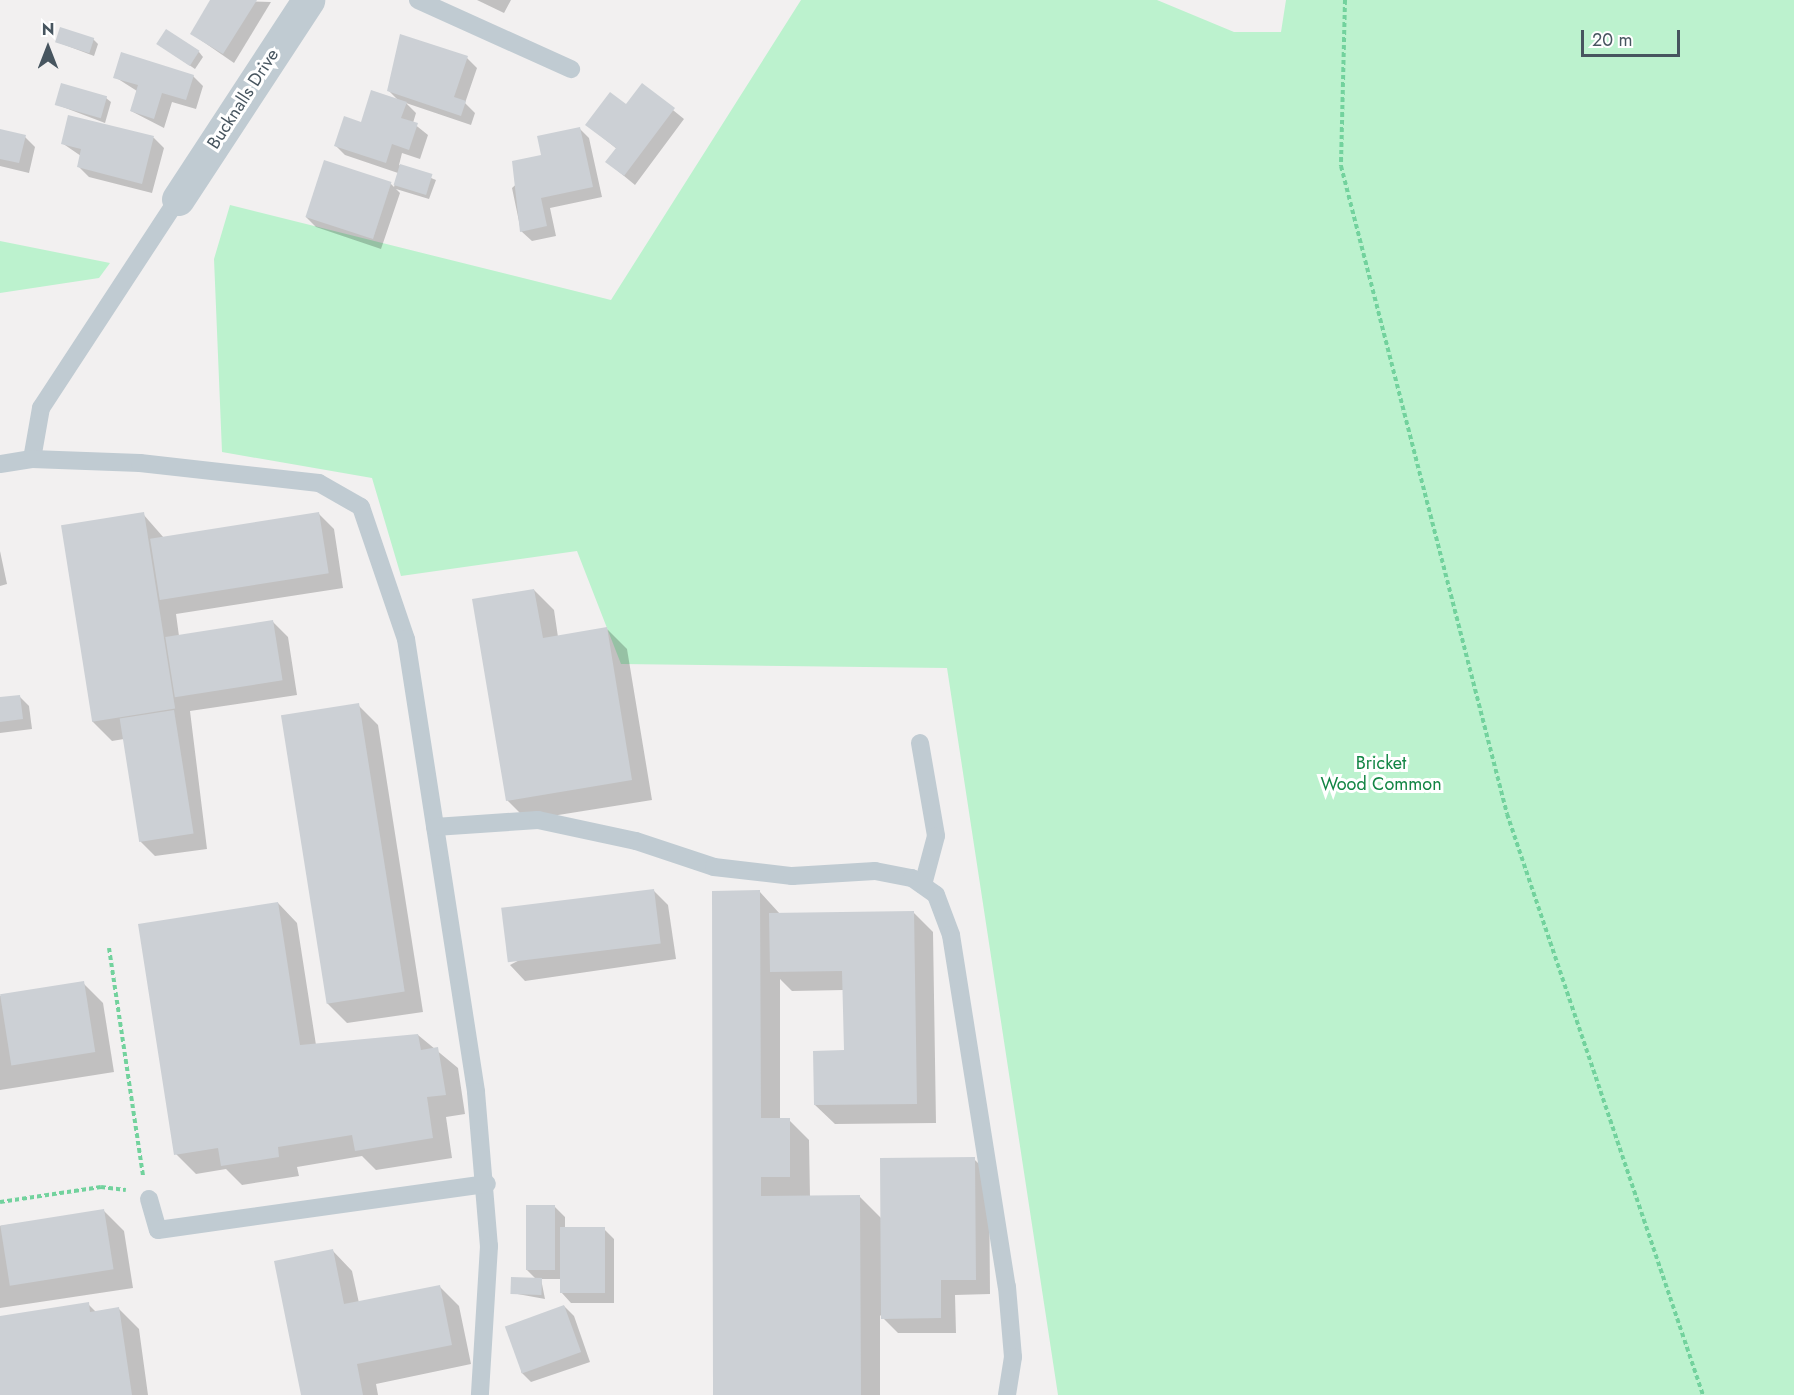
<!DOCTYPE html>
<style>
body{margin:0}
#map{position:relative;width:1794px;height:1395px;overflow:hidden;background:#f2f0f0;font-family:Jost,sans-serif}
div>[style]{position:absolute}
.green>*{inset:0;background:#bcf2ce}
.shadow>*{inset:0;background:#0003}
.building>*{inset:0;background:#ccd0d5;transform-origin:0 0}
.path>*{height:4px;margin-top:-2px;transform-origin:0;background:repeating-linear-gradient(90deg,#72d29d 0 4.5px,transparent 0 7.5px)}
.service>*{height:18px;margin:-9px;padding:0 9px;transform-origin:9px;border-radius:9px;background:#c0cbd2}
.minor>*{height:33px;margin:-16.5px;padding:0 16.5px;transform-origin:16.5px;border-radius:16.5px;background:#c0cbd2}
span{translate:-50% -50%;white-space:nowrap;text-align:center;line-height:1.15;-webkit-text-stroke:6px #fff;paint-order:stroke}
.street-label{font-size:18px;color:#47555f}
.park-label{font-size:18px;color:#128544}
.north{position:absolute;left:18px;top:18px;width:60px;height:60px;-webkit-text-stroke:4px #fff;paint-order:stroke;rotate:0deg;font-size:16px;font-weight:700;line-height:24px;text-align:center;color:#47555f}
.north::after{content:'';display:block;margin:auto;width:21px;height:27px;background:#47555f;clip-path:polygon(50% 0,100% 100%,50% 72%,0 100%)}
.scale{position:absolute;left:1581px;top:30px;width:99px;height:27px;box-sizing:border-box;border:3px solid #47555f;border-top:0;padding-left:8px;font-size:18px;line-height:21px;white-space:nowrap;color:#47555f;-webkit-text-stroke:4px #fff;paint-order:stroke}
</style>
<div id="map">
<div class="green">
<i style="clip-path:polygon(801px 0,1157px 0,1234px 32px,1281px 32px,1286px 0,1794px 0,1794px 1395px,1058px 1395px,947px 668px,621px 664px,577px 551px,401px 576px,372px 478px,222px 452px,214px 259px,230px 205px,611px 300px)"></i>
<i style="clip-path:polygon(0 241px,110px 263px,99px 278px,0 293px)"></i>
</div>
<div class="shadow">
<i style="clip-path:polygon(212px 0,271px 2px,234px 63px,192px 34px)"></i>
<i style="clip-path:polygon(477px 0,511px 0,504px 13px)"></i>
<i style="clip-path:polygon(93px 39px,98px 44px,94px 56px,57px 42px)"></i>
<i style="clip-path:polygon(158px 44px,199px 52px,203px 57px,195px 69px)"></i>
<i style="clip-path:polygon(467px 58px,477px 68px,465px 103px,475px 113px,471px 125px,406px 103px,416px 113px,413px 123px,428px 135px,420px 159px,402px 153px,399px 165px,436px 180px,429px 199px,396px 189px,400px 193px,381px 249px,316px 227px,306px 217px,390px 183px,394px 187px,398px 173px,345px 155px,335px 145px,399px 101px,389px 91px)"></i>
<i style="clip-path:polygon(193px 76px,203px 86px,196px 109px,172px 102px,164px 128px,131px 111px,137px 91px,115px 77px)"></i>
<i style="clip-path:polygon(642px 85px,684px 119px,635px 185px,607px 162px,617px 149px,587px 125px,627px 106px)"></i>
<i style="clip-path:polygon(106px 98px,111px 102px,105px 123px,55px 104px)"></i>
<i style="clip-path:polygon(69px 116px,154px 138px,164px 148px,152px 193px,89px 177px,79px 167px,81px 156px,62px 143px)"></i>
<i style="clip-path:polygon(579px 128px,589px 138px,602px 197px,550px 208px,556px 236px,532px 241px,521px 231px,512px 188px)"></i>
<i style="clip-path:polygon(0 131px,25px 137px,35px 147px,29px 173px,0 166px)"></i>
<i style="clip-path:polygon(143px 514px,164px 538px,319px 514px,334px 529px,343px 588px,176px 614px,179px 636px,273px 622px,288px 637px,297px 695px,190px 711px,207px 849px,155px 856px,140px 841px,124px 739px,112px 741px,92px 721px)"></i>
<i style="clip-path:polygon(0 551px,7px 584px,0 586px)"></i>
<i style="clip-path:polygon(534px 590px,554px 610px,558px 637px,607px 629px,627px 649px,652px 800px,527px 820px,507px 800px)"></i>
<i style="clip-path:polygon(19px 696px,29px 706px,32px 729px,0 733px,0 699px)"></i>
<i style="clip-path:polygon(358px 705px,378px 725px,423px 1012px,347px 1023px,327px 1003px)"></i>
<i style="clip-path:polygon(653px 890px,668px 905px,676px 959px,525px 981px,510px 965px)"></i>
<i style="clip-path:polygon(760px 892px,780px 914px,913px 912px,933px 932px,936px 1123px,835px 1124px,815px 1105px,846px 1052px,844px 990px,792px 991px,780px 979px,780px 1120px,789px 1120px,809px 1140px,810px 1197px,860px 1197px,882px 1219px,974px 1159px,989px 1174px,990px 1294px,955px 1295px,956px 1333px,898px 1333px,880px 1315px,880px 1395px,715px 1395px)"></i>
<i style="clip-path:polygon(278px 903px,297px 923px,316px 1045px,418px 1035px,458px 1068px,465px 1114px,446px 1117px,452px 1158px,376px 1170px,362px 1156px,297px 1167px,299px 1176px,242px 1185px,226px 1169px,196px 1174px,176px 1154px)"></i>
<i style="clip-path:polygon(83px 983px,103px 1003px,114px 1072px,0 1090px,0 996px)"></i>
<i style="clip-path:polygon(555px 1207px,565px 1217px,565px 1228px,604px 1229px,614px 1239px,614px 1303px,571px 1303px,561px 1292px,561px 1279px,541px 1279px,545px 1299px,512px 1293px,537px 1280px,526px 1269px)"></i>
<i style="clip-path:polygon(104px 1211px,124px 1231px,133px 1288px,0 1308px,0 1226px)"></i>
<i style="clip-path:polygon(333px 1251px,352px 1271px,359px 1303px,439px 1286px,459px 1306px,471px 1364px,376px 1384px,378px 1395px,302px 1395px)"></i>
<i style="clip-path:polygon(88px 1304px,96px 1312px,119px 1309px,139px 1329px,148px 1395px,0 1395px,0 1317px)"></i>
<i style="clip-path:polygon(564px 1306px,574px 1316px,590px 1362px,531px 1382px,521px 1372px)"></i>
</div>
<div class="building">
<i style="clip-path:polygon(210px 0,257px 0,223px 54px,190px 34px)"></i>
<i style="left:60px;top:27px;width:36px;height:16px;rotate:18deg"></i>
<i style="left:166px;top:29px;width:40px;height:18px;rotate:33deg"></i>
<i style="clip-path:polygon(400px 34px,468px 56px,454px 97px,466px 101px,461px 116px,387px 91px)"></i>
<i style="clip-path:polygon(121px 52px,194px 75px,186px 100px,162px 93px,154px 119px,130px 111px,138px 85px,113px 78px)"></i>
<i style="left:61px;top:83px;width:48px;height:23px;rotate:16deg"></i>
<i style="clip-path:polygon(642px 83px,675px 108px,624px 176px,605px 162px,616px 148px,585px 125px,610px 92px,626px 104px)"></i>
<i style="clip-path:polygon(371px 90px,407px 102px,401px 118px,418px 123px,409px 150px,392px 144px,386px 163px,334px 146px,344px 116px,361px 122px)"></i>
<i style="clip-path:polygon(68px 115px,154px 136px,142px 184px,77px 167px,81px 149px,61px 144px)"></i>
<i style="clip-path:polygon(580px 127px,593px 187px,541px 198px,547px 226px,520px 232px,512px 161px,541px 155px,537px 136px)"></i>
<i style="clip-path:polygon(0 129px,26px 135px,19px 163px,0 159px)"></i>
<i style="left:324px;top:160px;width:71px;height:60px;rotate:18deg"></i>
<i style="left:400px;top:164px;width:34px;height:22px;rotate:17deg"></i>
<i style="left:144px;top:512px;width:199px;height:84px;rotate:81deg"></i>
<i style="left:319px;top:512px;width:62px;height:171px;rotate:81deg"></i>
<i style="clip-path:polygon(534px 589px,543px 638px,607px 627px,632px 780px,506px 801px,472px 599px)"></i>
<i style="left:273px;top:620px;width:61px;height:109px;rotate:81deg"></i>
<i style="clip-path:polygon(20px 695px,23px 719px,0 722px,0 697px)"></i>
<i style="left:359px;top:703px;width:292px;height:79px;rotate:81deg"></i>
<i style="left:174px;top:710px;width:125px;height:55px;rotate:81deg"></i>
<i style="left:654px;top:889px;width:55px;height:154px;rotate:83deg"></i>
<i style="clip-path:polygon(760px 890px,761px 1118px,790px 1118px,790px 1177px,761px 1177px,761px 1196px,860px 1195px,861px 1395px,713px 1395px,712px 891px)"></i>
<i style="clip-path:polygon(278px 902px,300px 1045px,418px 1034px,421px 1050px,438px 1047px,446px 1095px,427px 1097px,433px 1138px,355px 1151px,352px 1135px,278px 1147px,279px 1157px,221px 1166px,218px 1148px,174px 1155px,138px 924px)"></i>
<i style="clip-path:polygon(914px 911px,917px 1104px,814px 1105px,813px 1051px,844px 1050px,842px 971px,770px 972px,769px 913px)"></i>
<i style="left:84px;top:981px;width:72px;height:85px;rotate:81deg"></i>
<i style="clip-path:polygon(975px 1157px,976px 1280px,941px 1280px,941px 1318px,881px 1319px,880px 1158px)"></i>
<i style="left:526px;top:1205px;width:29px;height:65px"></i>
<i style="left:104px;top:1209px;width:61px;height:105px;rotate:81deg"></i>
<i style="left:560px;top:1227px;width:45px;height:66px"></i>
<i style="clip-path:polygon(333px 1249px,344px 1304px,440px 1285px,452px 1345px,357px 1364px,363px 1395px,301px 1395px,274px 1261px)"></i>
<i style="left:511px;top:1277px;width:31px;height:17px;rotate:2deg"></i>
<i style="clip-path:polygon(89px 1302px,90px 1312px,119px 1307px,132px 1395px,0 1395px,0 1316px)"></i>
<i style="left:564px;top:1305px;width:50px;height:63px;rotate:70deg"></i>
</div>
<div class="path">
<i style="left:1345px;top:0;width:166px;rotate:91.4deg"></i>
<i style="left:1341px;top:166px;width:669px;rotate:75.63deg"></i>
<i style="left:1507px;top:814px;width:613px;rotate:71.36deg"></i>
<i style="left:109px;top:948px;width:230px;rotate:81.5deg"></i>
<i style="left:0;top:1202px;width:102px;rotate:-8.4deg"></i>
<i style="left:101px;top:1187px;width:25px;rotate:7deg"></i>
</div>
<div class="service">
<i style="left:418px;top:0;width:168px;rotate:24.3deg"></i>
<i style="left:32px;top:459px;width:52px;rotate:-80deg"></i>
<i style="left:41px;top:408px;width:250px;rotate:-56.8deg"></i>
<i style="left:0;top:464px;width:32px;rotate:-9deg"></i>
<i style="left:32px;top:459px;width:108px;rotate:2.1deg"></i>
<i style="left:140px;top:463px;width:180px;rotate:6.4deg"></i>
<i style="left:319px;top:483px;width:48px;rotate:29.7deg"></i>
<i style="left:361px;top:507px;width:139px;rotate:71.2deg"></i>
<i style="left:406px;top:639px;width:458px;rotate:81.2deg"></i>
<i style="left:476px;top:1092px;width:155px;rotate:85.2deg"></i>
<i style="left:489px;top:1246px;width:149px;rotate:93.5deg"></i>
<i style="left:920px;top:743px;width:94px;rotate:80.2deg"></i>
<i style="left:936px;top:836px;width:51px;rotate:104.9deg"></i>
<i style="left:435px;top:827px;width:103px;rotate:-3.9deg"></i>
<i style="left:538px;top:820px;width:100px;rotate:12.1deg"></i>
<i style="left:636px;top:841px;width:82px;rotate:18.4deg"></i>
<i style="left:714px;top:867px;width:79px;rotate:6.6deg"></i>
<i style="left:792px;top:876px;width:83px;rotate:-3.4deg"></i>
<i style="left:875px;top:871px;width:38px;rotate:11deg"></i>
<i style="left:912px;top:878px;width:29px;rotate:35deg"></i>
<i style="left:936px;top:895px;width:43px;rotate:69.4deg"></i>
<i style="left:951px;top:935px;width:356px;rotate:81deg"></i>
<i style="left:1007px;top:1287px;width:70px;rotate:85.1deg"></i>
<i style="left:1013px;top:1357px;width:38px;rotate:99deg"></i>
<i style="left:149px;top:1199px;width:32px;rotate:74deg"></i>
<i style="left:158px;top:1230px;width:332px;rotate:-8deg"></i>
</div>
<div class="minor">
<i style="left:178px;top:199px;width:238px;rotate:-56.8deg"></i>
</div>
<div class="street-label">
<span style="left:243px;top:99px;rotate:-57deg">Bucknalls Drive</span>
</div>
<div class="park-label">
<span style="left:1381px;top:774px">Bricket<br>Wood Common</span>
</div>
<div class="north">N</div>
<div class="scale">20 m</div>
</div>
